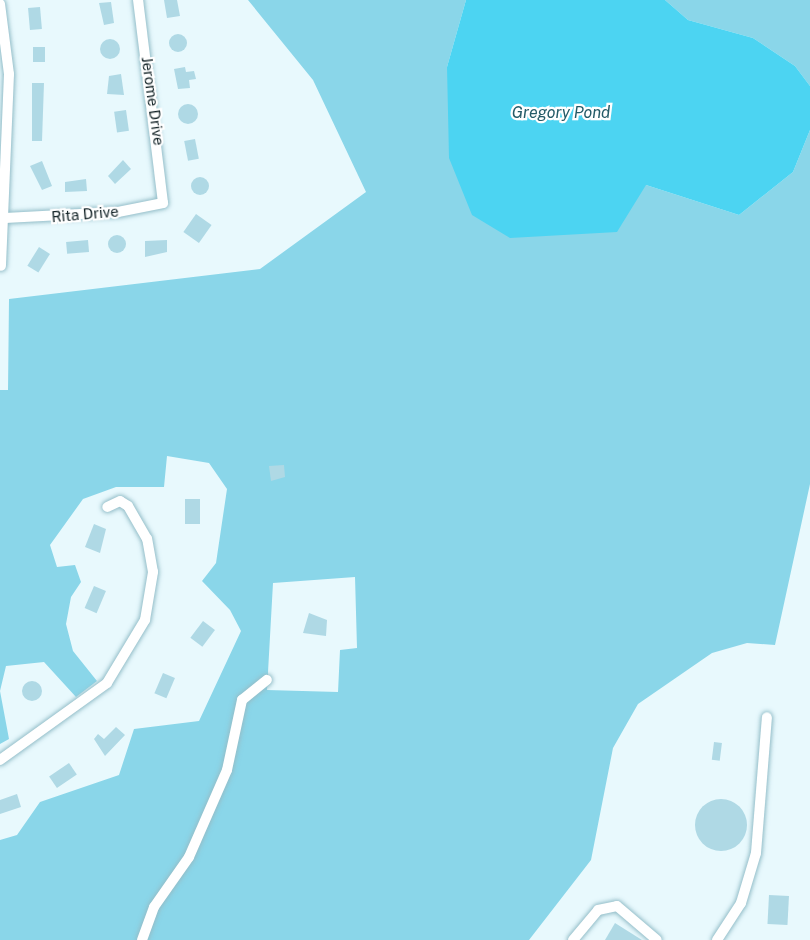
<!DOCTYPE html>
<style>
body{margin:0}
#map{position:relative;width:810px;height:940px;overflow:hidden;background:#e8f9fd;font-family:"Public Sans",sans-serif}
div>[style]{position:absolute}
.green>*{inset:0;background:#8ad6e9}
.water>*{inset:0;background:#4cd4f2}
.building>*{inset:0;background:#afd9e5;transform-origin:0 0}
.round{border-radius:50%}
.roads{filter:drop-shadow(0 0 2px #94bec9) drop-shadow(0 0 2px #94bec9)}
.minor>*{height:10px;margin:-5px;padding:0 5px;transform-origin:5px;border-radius:5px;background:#fff}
span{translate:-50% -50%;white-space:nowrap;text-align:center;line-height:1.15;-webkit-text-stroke:4.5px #fff;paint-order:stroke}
.street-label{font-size:15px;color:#102024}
.water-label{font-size:16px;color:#245b68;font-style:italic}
</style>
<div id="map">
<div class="green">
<i style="clip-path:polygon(evenodd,248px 0,466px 0,447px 67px,646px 185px,739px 215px,793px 172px,810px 130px,810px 484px,775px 645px,747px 643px,712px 653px,638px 704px,613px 748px,591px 860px,529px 940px,0 940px,0 840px,17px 835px,40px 802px,119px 775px,134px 729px,199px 721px,241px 631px,230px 610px,202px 581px,216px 563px,227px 489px,209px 463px,167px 456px,164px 487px,116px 487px,83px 499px,50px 545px,57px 567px,75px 565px,81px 582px,71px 597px,66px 624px,73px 651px,97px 681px,76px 697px,44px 662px,6px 666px,0 691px,9px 739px,0 744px,0 390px,8px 390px,9px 299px,260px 269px,366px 192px,313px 80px,248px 0,355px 577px,357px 648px,340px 650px,338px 692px,267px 690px,273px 583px,355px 577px)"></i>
<i style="clip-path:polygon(665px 0,810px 0,810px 86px,795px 66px,753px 38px,688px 20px)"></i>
</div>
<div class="water">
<i style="clip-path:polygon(466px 0,665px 0,688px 20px,753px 38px,795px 66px,810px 86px,810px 130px,793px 172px,739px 215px,646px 185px,617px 232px,510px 238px,472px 215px,449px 158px,447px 67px)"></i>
</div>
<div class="building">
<i style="clip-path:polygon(164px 0,177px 0,180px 16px,167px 18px)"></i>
<i style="clip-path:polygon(111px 2px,114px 23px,104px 25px,99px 3px)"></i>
<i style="left:40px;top:7px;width:22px;height:12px;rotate:85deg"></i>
<i class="round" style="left:169px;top:34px;width:18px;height:18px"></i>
<i class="round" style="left:100px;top:39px;width:20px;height:20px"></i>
<i style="left:33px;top:47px;width:12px;height:15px"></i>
<i style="clip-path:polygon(185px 67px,186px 72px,194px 71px,196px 79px,189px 80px,190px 88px,178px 89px,174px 69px)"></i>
<i style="clip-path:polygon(121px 74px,124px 95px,107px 94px,109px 76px)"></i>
<i style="clip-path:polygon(32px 83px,44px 83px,42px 141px,32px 141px)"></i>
<i class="round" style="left:178px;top:104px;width:20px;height:20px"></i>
<i style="left:126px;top:110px;width:21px;height:12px;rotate:82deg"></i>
<i style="left:195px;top:139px;width:20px;height:11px;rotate:79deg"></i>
<i style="clip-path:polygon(123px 160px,131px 169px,115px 184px,108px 176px)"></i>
<i style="clip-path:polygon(42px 161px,52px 186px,42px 190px,30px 166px)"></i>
<i class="round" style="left:191px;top:177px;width:18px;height:18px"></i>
<i style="clip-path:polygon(86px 179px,87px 191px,65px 192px,65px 182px)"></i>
<i style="left:196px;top:214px;width:19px;height:22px;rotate:35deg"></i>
<i class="round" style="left:108px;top:235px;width:18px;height:18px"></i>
<i style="left:88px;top:240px;width:12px;height:22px;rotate:85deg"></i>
<i style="clip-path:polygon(167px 240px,167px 252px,145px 257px,145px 241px)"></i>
<i style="left:39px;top:247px;width:13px;height:22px;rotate:32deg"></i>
<i style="clip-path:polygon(284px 465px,285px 477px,271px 481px,269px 466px)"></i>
<i style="left:185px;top:499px;width:15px;height:25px"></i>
<i style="clip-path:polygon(94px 524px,106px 529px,100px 553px,85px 547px)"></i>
<i style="left:94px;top:586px;width:13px;height:24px;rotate:23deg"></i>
<i style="clip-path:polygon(309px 613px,327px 620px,326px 636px,303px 633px)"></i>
<i style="left:203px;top:621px;width:15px;height:21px;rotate:37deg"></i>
<i style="left:163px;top:673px;width:13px;height:22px;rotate:23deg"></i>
<i class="round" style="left:22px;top:681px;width:20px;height:20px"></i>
<i style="clip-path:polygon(116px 727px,125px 735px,105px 756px,94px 739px,98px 734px,104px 739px)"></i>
<i style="left:714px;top:742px;width:8px;height:18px;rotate:7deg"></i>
<i style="left:69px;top:763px;width:14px;height:24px;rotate:56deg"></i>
<i style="clip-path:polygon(17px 794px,21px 807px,0 814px,0 800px)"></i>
<i class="round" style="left:695px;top:799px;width:52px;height:52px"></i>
<i style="left:769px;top:895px;width:20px;height:29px;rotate:3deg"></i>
<i style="clip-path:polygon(615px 923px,642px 940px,605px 940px)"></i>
</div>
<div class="roads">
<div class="minor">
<i style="left:0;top:4px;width:71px;rotate:82.7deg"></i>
<i style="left:9px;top:74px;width:192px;rotate:92.4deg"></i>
<i style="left:5px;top:218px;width:113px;rotate:-3deg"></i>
<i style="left:118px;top:212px;width:46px;rotate:-11.3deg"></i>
<i style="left:163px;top:203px;width:205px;rotate:-97deg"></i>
<i style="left:0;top:760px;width:132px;rotate:-35.7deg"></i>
<i style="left:107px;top:683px;width:74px;rotate:-58.9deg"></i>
<i style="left:145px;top:620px;width:49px;rotate:-80.5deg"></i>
<i style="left:153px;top:572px;width:34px;rotate:-100deg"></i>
<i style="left:147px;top:539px;width:38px;rotate:-120deg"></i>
<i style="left:128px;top:506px;width:9px;rotate:-148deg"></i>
<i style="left:120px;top:501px;width:14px;rotate:155deg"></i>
<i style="left:142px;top:940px;width:35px;rotate:-70deg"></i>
<i style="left:154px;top:907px;width:61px;rotate:-55deg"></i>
<i style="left:189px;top:857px;width:95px;rotate:-66.4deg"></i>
<i style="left:227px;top:770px;width:72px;rotate:-77.9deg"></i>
<i style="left:242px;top:700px;width:32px;rotate:-39deg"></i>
<i style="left:573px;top:940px;width:39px;rotate:-50deg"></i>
<i style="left:598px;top:910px;width:19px;rotate:-12deg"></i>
<i style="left:617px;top:906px;width:52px;rotate:40.4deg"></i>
<i style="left:717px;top:940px;width:44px;rotate:-57deg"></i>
<i style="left:741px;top:903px;width:52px;rotate:-73.3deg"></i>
<i style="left:756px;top:853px;width:136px;rotate:-85.4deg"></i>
</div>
</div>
<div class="street-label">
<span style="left:153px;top:101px;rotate:82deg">Jerome Drive</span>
<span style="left:85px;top:214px;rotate:-5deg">Rita Drive</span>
</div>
<div class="water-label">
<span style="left:561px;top:113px">Gregory Pond</span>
</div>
</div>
